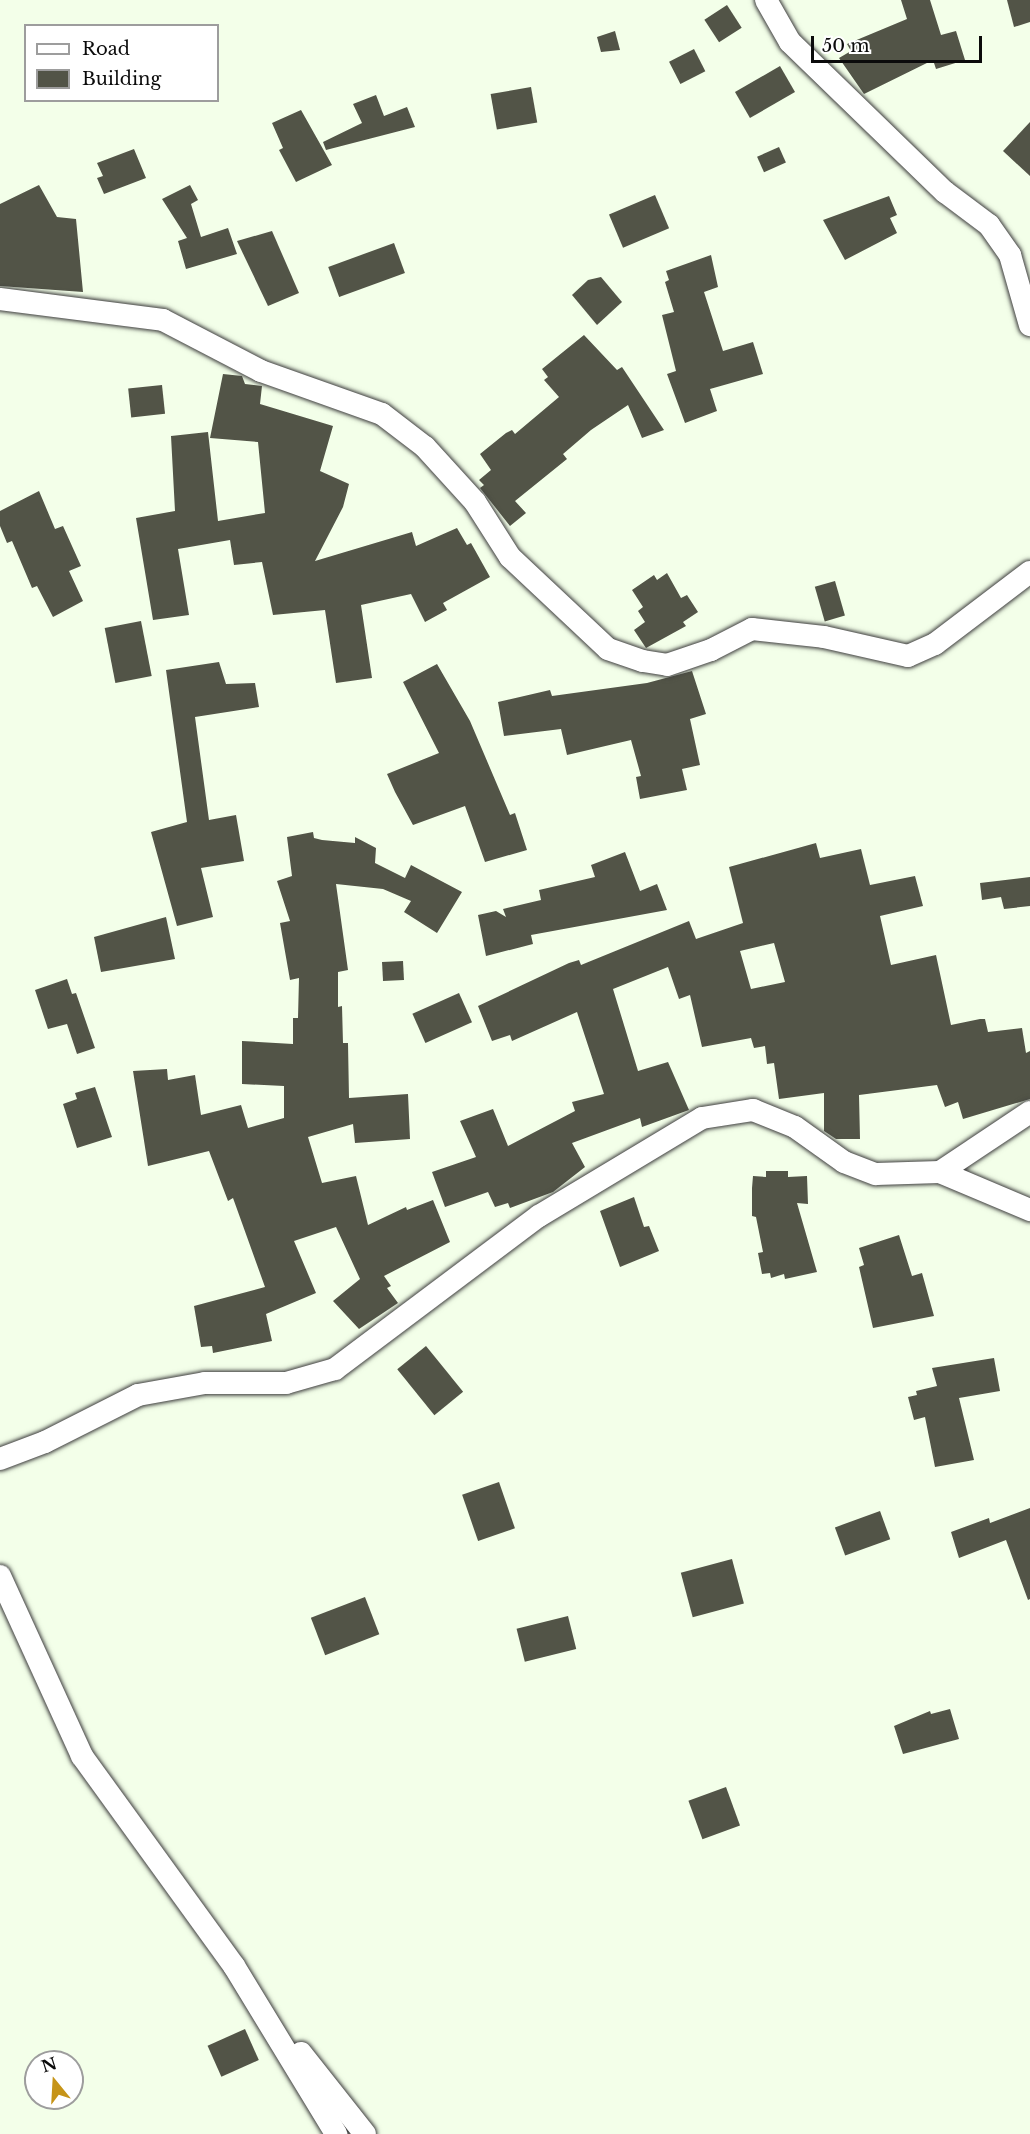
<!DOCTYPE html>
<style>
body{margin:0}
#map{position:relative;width:1030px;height:2134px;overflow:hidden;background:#f3ffe9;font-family:"Libre Baskerville",serif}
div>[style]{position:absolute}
.building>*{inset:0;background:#525447;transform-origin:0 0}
.roads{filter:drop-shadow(0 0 2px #3e3e3e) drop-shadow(0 0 2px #3e3e3e)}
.minor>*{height:22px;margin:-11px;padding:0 11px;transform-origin:11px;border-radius:11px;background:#fff}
span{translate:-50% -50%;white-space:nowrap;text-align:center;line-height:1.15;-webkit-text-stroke:6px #fff;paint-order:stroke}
.legend{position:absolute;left:24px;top:24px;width:195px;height:78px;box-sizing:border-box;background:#fff;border:2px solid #9d9d9d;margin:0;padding:8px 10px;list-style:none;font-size:18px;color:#0b0b0b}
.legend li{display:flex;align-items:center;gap:12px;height:30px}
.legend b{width:30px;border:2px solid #9d9d9d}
.north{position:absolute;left:24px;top:2050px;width:60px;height:60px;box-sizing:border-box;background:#fff;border:2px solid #9d9d9d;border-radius:50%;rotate:342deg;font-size:16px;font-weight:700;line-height:24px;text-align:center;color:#0b0b0b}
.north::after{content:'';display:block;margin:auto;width:21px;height:27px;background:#c69418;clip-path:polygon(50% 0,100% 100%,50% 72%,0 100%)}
.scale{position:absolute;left:811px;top:36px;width:171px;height:27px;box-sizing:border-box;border:3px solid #0b0b0b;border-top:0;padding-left:8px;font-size:18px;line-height:21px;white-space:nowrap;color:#0b0b0b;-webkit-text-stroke:4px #fff;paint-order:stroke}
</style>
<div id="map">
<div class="building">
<i style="clip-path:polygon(901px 0,930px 0,941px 35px,956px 31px,965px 60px,936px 69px,933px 60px,864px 94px,839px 58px,851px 51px,847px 44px,907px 19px)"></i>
<i style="clip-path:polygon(1007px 0,1030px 0,1030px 22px,1014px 27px)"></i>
<i style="left:727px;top:5px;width:27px;height:27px;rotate:57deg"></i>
<i style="clip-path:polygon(615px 31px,620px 50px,601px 52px,597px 37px)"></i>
<i style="left:694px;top:49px;width:25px;height:28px;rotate:63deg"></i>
<i style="left:780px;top:66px;width:30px;height:52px;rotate:60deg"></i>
<i style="left:531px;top:87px;width:36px;height:41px;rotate:80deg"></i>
<i style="clip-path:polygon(376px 95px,384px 116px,407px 107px,415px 127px,326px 150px,323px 142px,362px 123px,353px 104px)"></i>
<i style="clip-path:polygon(301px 110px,332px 165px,296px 182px,279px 150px,283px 148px,272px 123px)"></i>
<i style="clip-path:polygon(1030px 122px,1030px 176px,1003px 151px)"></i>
<i style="left:779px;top:147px;width:17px;height:24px;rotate:66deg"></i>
<i style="clip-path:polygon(134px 149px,146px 178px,104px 194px,97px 178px,103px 176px,97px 163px)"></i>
<i style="clip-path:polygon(39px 185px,57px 217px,76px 219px,83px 292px,0 286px,0 204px)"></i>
<i style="clip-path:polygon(190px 185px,198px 200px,191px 204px,201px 237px,228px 228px,237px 254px,186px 269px,178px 241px,187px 238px,162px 199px)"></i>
<i style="left:655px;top:195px;width:36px;height:50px;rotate:67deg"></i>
<i style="clip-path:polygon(889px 196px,897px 215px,890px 218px,897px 233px,845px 260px,823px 220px)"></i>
<i style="clip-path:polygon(272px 231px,299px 293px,268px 306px,237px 241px)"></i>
<i style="left:394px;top:243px;width:32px;height:70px;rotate:70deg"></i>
<i style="clip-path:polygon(711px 255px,718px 287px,704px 292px,723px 351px,753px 342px,763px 374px,710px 389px,717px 411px,685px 423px,667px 374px,676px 371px,662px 315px,674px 312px,665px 282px,669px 280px,666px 271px)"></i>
<i style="clip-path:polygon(601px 277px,622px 302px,597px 325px,572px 295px,588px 280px)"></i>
<i style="clip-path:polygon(584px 335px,617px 370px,622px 367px,664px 430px,642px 438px,628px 405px,591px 430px,563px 454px,567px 459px,515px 501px,526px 513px,510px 526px,480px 488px,484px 485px,479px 480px,491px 470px,480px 454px,506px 433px,512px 430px,515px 434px,559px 397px,544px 380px,548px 377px,542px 369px)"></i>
<i style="clip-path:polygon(223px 374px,242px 376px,245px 384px,262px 386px,260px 404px,333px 426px,320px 471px,349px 484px,343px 507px,315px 561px,412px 532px,416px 546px,457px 528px,467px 545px,471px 543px,490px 577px,443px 603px,447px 610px,425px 622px,411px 594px,361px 605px,372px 678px,336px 683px,325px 610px,273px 615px,262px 562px,234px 565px,230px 540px,178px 549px,189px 615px,153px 620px,136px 518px,175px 511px,171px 436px,208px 432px,218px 521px,265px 513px,258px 442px,210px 438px)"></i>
<i style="left:162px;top:385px;width:29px;height:34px;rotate:84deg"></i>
<i style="clip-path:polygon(39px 491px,55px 529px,63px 526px,81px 566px,69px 571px,83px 601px,53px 617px,37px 586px,32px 588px,12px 541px,7px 543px,0 526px,0 511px)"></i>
<i style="clip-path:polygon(667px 573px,681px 598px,687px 595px,698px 612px,683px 622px,686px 626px,646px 648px,634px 630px,645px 622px,638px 611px,643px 607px,632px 590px,654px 575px,657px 580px)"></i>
<i style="left:835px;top:581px;width:36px;height:21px;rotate:74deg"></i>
<i style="left:141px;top:621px;width:56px;height:37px;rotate:79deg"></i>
<i style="clip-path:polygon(219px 662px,226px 684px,255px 683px,259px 707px,195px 717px,209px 820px,236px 815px,244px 861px,201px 868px,213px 917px,177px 926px,151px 832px,187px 822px,166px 670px)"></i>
<i style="clip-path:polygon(437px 664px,470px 721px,510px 815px,515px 813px,527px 850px,485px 862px,465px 806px,413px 825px,395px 792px,387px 774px,439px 753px,403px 682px)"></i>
<i style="clip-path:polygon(692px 671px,706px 714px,690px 719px,700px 765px,682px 769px,687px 790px,640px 799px,636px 777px,641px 776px,631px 740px,567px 755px,561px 729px,504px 736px,498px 702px,550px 690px,552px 696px,647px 683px)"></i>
<i style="clip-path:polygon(313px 832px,314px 838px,322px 840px,355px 843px,355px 837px,376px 848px,375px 863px,405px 878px,411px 865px,462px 892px,437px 933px,404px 912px,411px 901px,383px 889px,336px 884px,348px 970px,338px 972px,338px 1007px,342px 1006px,343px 1043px,348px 1043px,349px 1098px,408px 1094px,410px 1139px,355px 1143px,353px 1124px,308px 1137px,322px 1183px,356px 1176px,368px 1225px,406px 1207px,407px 1210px,433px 1200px,450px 1242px,384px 1276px,391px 1286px,387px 1288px,398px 1303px,359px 1329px,333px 1301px,360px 1279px,336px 1227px,294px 1241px,316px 1293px,266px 1314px,272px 1341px,213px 1353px,212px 1346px,201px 1347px,194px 1306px,265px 1287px,233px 1198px,228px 1201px,209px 1151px,148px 1166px,133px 1071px,167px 1069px,168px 1080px,195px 1075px,201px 1115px,241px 1105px,248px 1128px,284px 1118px,284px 1086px,242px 1084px,242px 1041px,293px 1044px,293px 1018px,298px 1018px,299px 978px,290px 980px,280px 923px,290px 921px,277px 881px,292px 876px,287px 837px)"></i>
<i style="clip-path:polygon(evenodd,816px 843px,820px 858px,861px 849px,870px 885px,915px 876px,923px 906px,880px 916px,891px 965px,936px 955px,951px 1025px,980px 1019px,985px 1019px,988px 1032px,1022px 1028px,1026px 1053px,1030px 1051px,1030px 1099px,963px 1119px,958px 1102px,945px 1107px,937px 1085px,859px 1095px,860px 1139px,836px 1139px,824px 1131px,824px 1093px,779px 1099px,774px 1063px,767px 1064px,765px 1046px,754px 1048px,751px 1038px,702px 1047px,690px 995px,679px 999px,668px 967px,613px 989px,638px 1071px,668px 1062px,689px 1110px,642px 1127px,640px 1118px,572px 1143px,585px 1167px,553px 1192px,510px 1208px,508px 1203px,495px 1207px,488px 1192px,445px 1207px,432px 1172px,476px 1157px,460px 1121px,493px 1109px,508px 1146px,575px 1111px,572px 1102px,604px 1094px,577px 1012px,512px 1041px,510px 1035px,492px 1041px,478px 1006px,569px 963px,579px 960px,581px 965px,689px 921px,696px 939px,743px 923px,729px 867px,816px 843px,774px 943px,785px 982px,751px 989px,740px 951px,774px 943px)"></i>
<i style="clip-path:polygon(625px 852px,640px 891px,657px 884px,667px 910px,531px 935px,533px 944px,486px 956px,478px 915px,496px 911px,506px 917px,503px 909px,541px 900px,539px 890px,595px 877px,591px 865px)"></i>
<i style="clip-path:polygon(1030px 877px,1030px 906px,1004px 909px,1001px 897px,982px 900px,980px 883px)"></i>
<i style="clip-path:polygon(166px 917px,175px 959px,101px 972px,94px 937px)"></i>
<i style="left:403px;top:961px;width:19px;height:21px;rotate:87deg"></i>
<i style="clip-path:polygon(67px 979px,72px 994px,76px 993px,95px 1048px,77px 1054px,67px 1024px,48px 1029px,35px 990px)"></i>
<i style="left:459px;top:993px;width:32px;height:51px;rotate:66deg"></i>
<i style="clip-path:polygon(95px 1087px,112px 1137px,77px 1148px,63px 1104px,77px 1099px,75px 1093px)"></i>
<i style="clip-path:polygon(766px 1171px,788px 1171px,788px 1177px,807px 1176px,808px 1204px,797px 1203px,817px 1272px,785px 1279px,784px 1274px,771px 1278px,770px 1273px,762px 1274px,758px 1253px,763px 1252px,756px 1217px,752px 1216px,752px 1188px,753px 1176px,766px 1177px)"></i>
<i style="clip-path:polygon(634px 1197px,644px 1227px,649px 1226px,659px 1251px,620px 1267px,600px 1211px)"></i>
<i style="clip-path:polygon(899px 1235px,912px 1276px,922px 1273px,934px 1316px,873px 1328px,859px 1267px,864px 1265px,859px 1248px)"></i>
<i style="left:426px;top:1346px;width:59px;height:37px;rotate:51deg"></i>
<i style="clip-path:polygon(994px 1358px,1000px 1391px,959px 1398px,974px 1460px,935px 1467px,925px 1417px,914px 1420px,908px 1397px,917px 1395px,916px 1391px,937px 1386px,932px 1368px)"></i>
<i style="left:499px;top:1482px;width:49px;height:39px;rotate:71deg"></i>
<i style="clip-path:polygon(1030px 1508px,1030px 1599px,1028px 1600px,1006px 1540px,959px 1558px,951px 1532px,989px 1518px,990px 1523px)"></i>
<i style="left:880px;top:1511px;width:30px;height:48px;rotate:70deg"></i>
<i style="left:732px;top:1559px;width:46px;height:53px;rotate:75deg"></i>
<i style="left:365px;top:1597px;width:40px;height:58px;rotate:69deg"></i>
<i style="left:568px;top:1616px;width:34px;height:53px;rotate:76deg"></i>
<i style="clip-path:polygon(950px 1709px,959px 1739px,903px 1754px,894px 1726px,930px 1711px,931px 1714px)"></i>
<i style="left:726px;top:1787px;width:41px;height:40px;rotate:70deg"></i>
<i style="left:245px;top:2029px;width:34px;height:41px;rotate:66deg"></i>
</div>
<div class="roads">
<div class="minor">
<i style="left:766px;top:0;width:48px;rotate:60.3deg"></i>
<i style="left:790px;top:42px;width:216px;rotate:44.1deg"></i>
<i style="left:945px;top:192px;width:55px;rotate:36.9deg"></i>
<i style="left:989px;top:225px;width:37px;rotate:55deg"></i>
<i style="left:1010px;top:255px;width:73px;rotate:74.1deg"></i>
<i style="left:0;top:299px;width:164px;rotate:7.3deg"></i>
<i style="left:163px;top:320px;width:110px;rotate:27.5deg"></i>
<i style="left:261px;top:371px;width:128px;rotate:19.6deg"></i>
<i style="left:382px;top:414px;width:54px;rotate:37.5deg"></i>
<i style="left:425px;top:447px;width:74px;rotate:47.7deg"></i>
<i style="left:475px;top:502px;width:65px;rotate:57.5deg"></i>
<i style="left:510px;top:557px;width:134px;rotate:43.2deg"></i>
<i style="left:608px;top:649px;width:37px;rotate:19deg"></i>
<i style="left:643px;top:661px;width:24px;rotate:9deg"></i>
<i style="left:667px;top:665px;width:46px;rotate:-18.8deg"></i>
<i style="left:711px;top:650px;width:46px;rotate:-27.1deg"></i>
<i style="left:752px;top:629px;width:72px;rotate:6.3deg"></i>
<i style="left:824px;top:637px;width:86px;rotate:12.7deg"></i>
<i style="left:908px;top:656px;width:30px;rotate:-24deg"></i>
<i style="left:935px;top:644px;width:119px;rotate:-37.2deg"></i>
<i style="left:940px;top:1172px;width:108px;rotate:-33.7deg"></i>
<i style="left:0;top:1459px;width:48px;rotate:-20.7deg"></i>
<i style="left:45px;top:1442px;width:104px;rotate:-26.8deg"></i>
<i style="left:138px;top:1395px;width:68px;rotate:-10.2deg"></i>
<i style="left:205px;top:1383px;width:81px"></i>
<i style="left:286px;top:1383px;width:51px;rotate:-15.9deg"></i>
<i style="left:335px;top:1369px;width:255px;rotate:-36.9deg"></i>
<i style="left:539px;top:1216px;width:190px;rotate:-31deg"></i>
<i style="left:702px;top:1118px;width:52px;rotate:-8.9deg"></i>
<i style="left:753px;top:1110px;width:45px;rotate:22deg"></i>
<i style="left:795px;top:1127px;width:60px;rotate:35.5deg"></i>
<i style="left:844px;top:1162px;width:34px;rotate:21deg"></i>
<i style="left:876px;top:1174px;width:64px;rotate:-1.8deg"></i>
<i style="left:940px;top:1172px;width:98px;rotate:22.9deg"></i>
<i style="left:0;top:1576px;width:198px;rotate:65.5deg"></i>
<i style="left:82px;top:1756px;width:259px;rotate:54.1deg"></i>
<i style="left:234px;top:1966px;width:197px;rotate:58.7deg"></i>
<i style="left:301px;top:2053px;width:103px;rotate:51.7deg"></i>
</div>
</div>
<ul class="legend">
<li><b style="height:8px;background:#fff"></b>Road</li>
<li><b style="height:16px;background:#525447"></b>Building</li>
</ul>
<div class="north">N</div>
<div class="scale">50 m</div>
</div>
